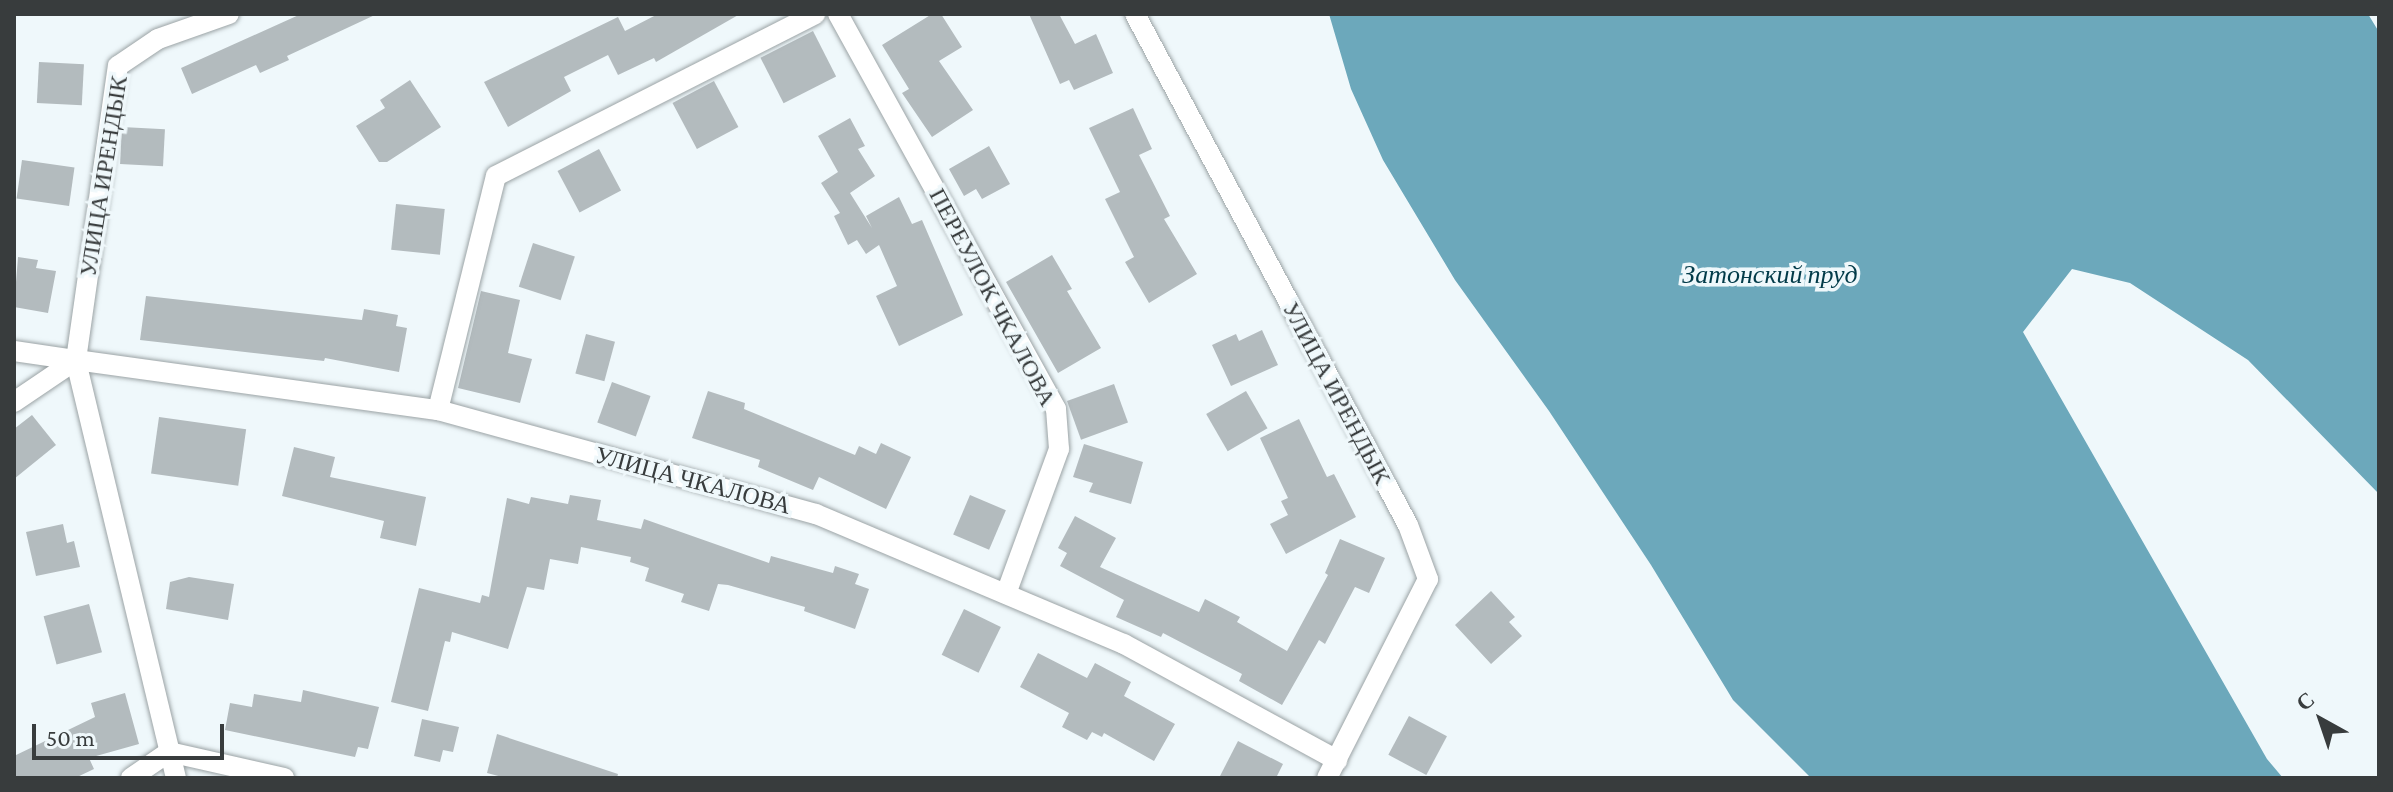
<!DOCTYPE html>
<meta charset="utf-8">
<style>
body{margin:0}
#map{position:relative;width:2393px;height:792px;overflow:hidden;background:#eff8fb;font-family:"Crimson Pro",serif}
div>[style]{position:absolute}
.water>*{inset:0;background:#6ca8bb}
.building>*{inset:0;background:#b3bbbe;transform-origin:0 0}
.roads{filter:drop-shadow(0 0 2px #9ba3a5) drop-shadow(0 0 2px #9ba3a5)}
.minor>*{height:20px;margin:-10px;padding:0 10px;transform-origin:10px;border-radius:10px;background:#fff}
span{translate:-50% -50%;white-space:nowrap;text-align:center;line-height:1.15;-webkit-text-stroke:7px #eff8fb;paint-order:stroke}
.street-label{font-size:24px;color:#383c3d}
.water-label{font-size:26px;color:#023b49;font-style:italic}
.frame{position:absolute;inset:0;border:16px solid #383c3d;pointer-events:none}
.north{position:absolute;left:2281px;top:680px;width:80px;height:80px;-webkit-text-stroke:6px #eff8fb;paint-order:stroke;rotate:320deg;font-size:22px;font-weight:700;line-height:32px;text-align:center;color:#383c3d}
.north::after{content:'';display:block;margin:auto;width:28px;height:36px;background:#383c3d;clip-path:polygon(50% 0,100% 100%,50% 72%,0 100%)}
.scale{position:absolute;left:32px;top:724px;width:192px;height:36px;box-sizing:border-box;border:4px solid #383c3d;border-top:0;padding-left:10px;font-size:24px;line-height:28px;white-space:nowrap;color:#383c3d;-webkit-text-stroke:6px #eff8fb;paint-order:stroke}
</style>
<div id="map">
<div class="water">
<i style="clip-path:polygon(1329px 14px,2368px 14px,2379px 32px,2379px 494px,2248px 360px,2130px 283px,2072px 269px,2023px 332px,2267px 759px,2283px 778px,1811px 778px,1733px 700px,1651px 565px,1549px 411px,1455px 280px,1383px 160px,1351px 89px)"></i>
</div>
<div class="building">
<i style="clip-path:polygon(301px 14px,377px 14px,287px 56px,289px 60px,260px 73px,256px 65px,192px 94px,181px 68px)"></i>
<i style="clip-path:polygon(658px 14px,740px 14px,656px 62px,654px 58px,618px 75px,608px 55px,564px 77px,571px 91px,508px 127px,484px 82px,618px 17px,625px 31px)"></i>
<i style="clip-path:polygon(932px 14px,941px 14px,962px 47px,939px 61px,973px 110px,932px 137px,902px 93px,909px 89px,882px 45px)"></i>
<i style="clip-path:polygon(1029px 14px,1059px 14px,1075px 44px,1096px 34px,1113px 73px,1074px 90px,1069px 80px,1060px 84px)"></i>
<i style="left:813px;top:31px;width:51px;height:59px;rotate:63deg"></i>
<i style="left:39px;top:62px;width:45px;height:41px;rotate:3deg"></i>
<i style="clip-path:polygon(410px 80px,441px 127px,387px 162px,379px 162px,356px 126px,385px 108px,380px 100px)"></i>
<i style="left:714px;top:81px;width:52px;height:47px;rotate:62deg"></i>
<i style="clip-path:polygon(1133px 108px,1152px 149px,1139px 155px,1170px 216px,1164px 219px,1197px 274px,1149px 303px,1125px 262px,1134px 257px,1105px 199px,1120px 192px,1089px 128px)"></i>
<i style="clip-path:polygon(850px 118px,865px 146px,858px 149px,875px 176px,850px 193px,872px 228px,866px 216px,899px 197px,912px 224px,922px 220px,963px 315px,899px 346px,876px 296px,897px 286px,879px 245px,866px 254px,857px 240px,848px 245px,834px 216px,840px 213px,821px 183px,838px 172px,818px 136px)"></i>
<i style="left:122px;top:127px;width:43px;height:37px;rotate:3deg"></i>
<i style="clip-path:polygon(989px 146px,1010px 184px,982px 199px,976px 189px,964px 196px,949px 169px)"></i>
<i style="left:599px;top:149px;width:47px;height:47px;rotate:62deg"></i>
<i style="left:22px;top:160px;width:53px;height:39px;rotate:8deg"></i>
<i style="left:396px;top:204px;width:49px;height:46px;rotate:6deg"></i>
<i style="left:533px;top:243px;width:44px;height:46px;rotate:18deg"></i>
<i style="clip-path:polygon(1052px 255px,1072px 289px,1067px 291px,1101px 348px,1058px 373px,1006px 282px)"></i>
<i style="clip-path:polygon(18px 257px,38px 260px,36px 268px,56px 271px,48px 313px,14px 307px)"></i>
<i style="clip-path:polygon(481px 291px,520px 300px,508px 353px,532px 359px,520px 403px,458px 388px)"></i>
<i style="clip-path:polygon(146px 296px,362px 320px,364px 309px,398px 315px,396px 326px,407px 328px,399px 372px,325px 358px,324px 361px,140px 340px)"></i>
<i style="clip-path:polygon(1262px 330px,1278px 365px,1231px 386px,1212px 345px,1236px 334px,1239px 341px)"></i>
<i style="left:586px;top:334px;width:30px;height:41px;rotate:15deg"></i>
<i style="left:612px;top:382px;width:41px;height:43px;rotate:20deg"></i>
<i style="left:1114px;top:384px;width:41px;height:50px;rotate:70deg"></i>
<i style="clip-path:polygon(708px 391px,745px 403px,744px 409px,855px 455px,859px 446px,876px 454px,881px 443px,911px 457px,886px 509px,819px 477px,813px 490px,758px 467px,760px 460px,692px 438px)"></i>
<i style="left:1246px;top:391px;width:43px;height:46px;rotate:60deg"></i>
<i style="clip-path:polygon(32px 415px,56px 445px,14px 479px,14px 429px)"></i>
<i style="left:159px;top:417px;width:88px;height:57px;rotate:8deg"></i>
<i style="clip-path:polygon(1299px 419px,1327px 477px,1334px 474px,1356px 517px,1286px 554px,1270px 524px,1288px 515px,1281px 501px,1288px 498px,1260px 438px)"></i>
<i style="clip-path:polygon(1084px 444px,1143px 462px,1131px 504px,1089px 492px,1093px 483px,1073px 477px)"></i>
<i style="clip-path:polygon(294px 447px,335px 457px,330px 477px,426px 497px,416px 546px,380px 538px,384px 521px,282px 496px)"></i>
<i style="clip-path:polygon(570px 495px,601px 500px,597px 520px,641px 529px,644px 519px,769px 563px,771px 556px,833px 573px,835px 566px,859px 574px,855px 584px,869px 589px,855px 629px,804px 611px,805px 607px,728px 585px,718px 584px,709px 611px,681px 602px,684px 594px,645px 581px,649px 568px,630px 562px,631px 557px,581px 547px,578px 564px,550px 559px,544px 590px,527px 587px,508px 649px,452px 632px,450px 642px,445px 641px,428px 711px,391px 702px,419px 588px,480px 603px,482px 595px,489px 597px,507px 498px,529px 504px,531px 497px,568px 504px)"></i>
<i style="left:970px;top:495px;width:39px;height:43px;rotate:23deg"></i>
<i style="clip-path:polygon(1075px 516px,1116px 538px,1100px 567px,1199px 612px,1205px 599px,1240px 617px,1237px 622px,1287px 651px,1328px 575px,1325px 573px,1340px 539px,1385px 558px,1369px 593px,1355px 587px,1325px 644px,1319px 640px,1282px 705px,1239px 681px,1242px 674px,1163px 633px,1161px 637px,1116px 617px,1124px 600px,1060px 566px,1067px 553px,1058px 548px)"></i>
<i style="clip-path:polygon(63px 524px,67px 543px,74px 541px,80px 567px,36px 576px,26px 532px)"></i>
<i style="clip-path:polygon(189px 577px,234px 584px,228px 620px,166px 609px,170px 582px)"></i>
<i style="clip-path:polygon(1491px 591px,1515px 617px,1509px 622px,1522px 636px,1491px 664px,1455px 625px)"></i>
<i style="left:89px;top:604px;width:50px;height:47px;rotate:75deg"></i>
<i style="left:964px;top:609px;width:41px;height:51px;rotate:26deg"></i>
<i style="clip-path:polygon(1038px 653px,1087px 678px,1095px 663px,1131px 682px,1124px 696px,1175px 724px,1154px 761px,1104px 733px,1102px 737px,1092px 732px,1087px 740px,1062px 727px,1069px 713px,1020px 687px)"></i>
<i style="clip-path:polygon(303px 690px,379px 707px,368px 749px,358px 747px,355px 757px,225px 730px,230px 703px,252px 707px,254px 694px,301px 702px)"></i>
<i style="clip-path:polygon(125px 693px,139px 744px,89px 758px,94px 769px,75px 778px,14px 778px,14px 756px,95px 717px,91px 703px)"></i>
<i style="left:1409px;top:716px;width:43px;height:44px;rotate:28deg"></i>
<i style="clip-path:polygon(422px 719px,459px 727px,453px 752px,443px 750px,440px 762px,414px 756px)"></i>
<i style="clip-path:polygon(497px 734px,618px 774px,617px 778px,506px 778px,487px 773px)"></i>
<i style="clip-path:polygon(1238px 741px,1283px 764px,1276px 778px,1219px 778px)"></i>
</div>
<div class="roads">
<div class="minor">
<i style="left:838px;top:14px;width:451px;rotate:61.1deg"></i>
<i style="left:1056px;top:409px;width:40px;rotate:85.7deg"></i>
<i style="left:1059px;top:449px;width:154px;rotate:110.1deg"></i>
<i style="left:1135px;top:14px;width:579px;rotate:61.89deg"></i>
<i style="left:1408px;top:525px;width:58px;rotate:69.7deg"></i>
<i style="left:1428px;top:579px;width:223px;rotate:116.9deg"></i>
<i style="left:14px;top:351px;width:63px;rotate:8.3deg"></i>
<i style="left:14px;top:402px;width:75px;rotate:-34.1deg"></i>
<i style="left:76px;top:360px;width:365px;rotate:7.9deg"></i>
<i style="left:438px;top:410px;width:392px;rotate:15.4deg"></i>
<i style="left:816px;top:514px;width:334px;rotate:22.9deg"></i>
<i style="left:1124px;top:644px;width:243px;rotate:28.6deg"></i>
<i style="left:438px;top:410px;width:241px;rotate:-76.1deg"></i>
<i style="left:496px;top:176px;width:358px;rotate:-26.9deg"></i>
<i style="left:131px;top:778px;width:46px;rotate:-34.4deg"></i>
<i style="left:169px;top:752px;width:118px;rotate:12.7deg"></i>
<i style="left:176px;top:778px;width:430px;rotate:-103.5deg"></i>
<i style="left:76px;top:360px;width:297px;rotate:-81.9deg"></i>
<i style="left:118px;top:66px;width:48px;rotate:-34deg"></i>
<i style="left:158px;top:39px;width:75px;rotate:-19.4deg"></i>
</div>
</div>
<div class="street-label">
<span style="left:103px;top:176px;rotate:-81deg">УЛИЦА ИРЕНДЫК</span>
<span style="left:993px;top:297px;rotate:62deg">ПЕРЕУЛОК ЧКАЛОВА</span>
<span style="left:1337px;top:393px;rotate:62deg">УЛИЦА ИРЕНДЫК</span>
<span style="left:693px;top:480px;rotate:15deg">УЛИЦА ЧКАЛОВА</span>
</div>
<div class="water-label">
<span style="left:1770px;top:275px">Затонский пруд</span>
</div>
<div class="frame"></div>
<div class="north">С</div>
<div class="scale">50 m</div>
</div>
